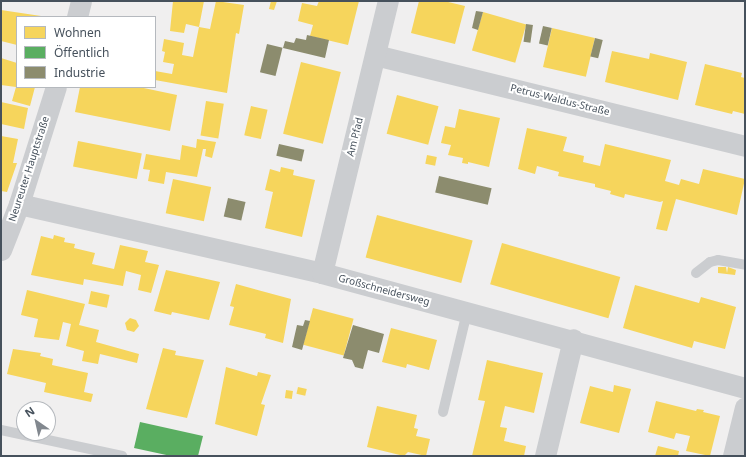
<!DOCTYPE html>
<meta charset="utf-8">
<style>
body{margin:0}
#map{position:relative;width:746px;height:457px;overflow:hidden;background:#f0efef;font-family:"Noto Sans",sans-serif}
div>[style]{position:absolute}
.homes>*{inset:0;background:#f6d55c;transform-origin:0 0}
.public>*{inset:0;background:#5aae61}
.industry>*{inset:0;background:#8c8c6e;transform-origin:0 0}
.service>*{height:10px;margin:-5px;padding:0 5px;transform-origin:5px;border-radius:5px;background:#cbcdd0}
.minor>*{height:21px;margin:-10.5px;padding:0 10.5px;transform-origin:10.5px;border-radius:10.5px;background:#cbcdd0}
span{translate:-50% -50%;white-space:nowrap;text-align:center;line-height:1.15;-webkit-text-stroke:4px #fff;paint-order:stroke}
.street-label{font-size:10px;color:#46515c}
.frame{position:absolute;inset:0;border:2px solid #46515c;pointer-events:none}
.legend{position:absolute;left:16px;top:16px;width:140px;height:72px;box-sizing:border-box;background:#fff;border:1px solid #b5b9be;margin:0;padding:5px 7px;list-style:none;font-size:12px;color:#46515c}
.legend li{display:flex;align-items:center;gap:8px;height:20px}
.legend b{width:20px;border:1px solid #b5b9be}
.north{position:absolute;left:16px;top:401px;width:40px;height:40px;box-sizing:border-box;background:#fff;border:1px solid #b5b9be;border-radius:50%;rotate:326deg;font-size:11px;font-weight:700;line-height:16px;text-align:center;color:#46515c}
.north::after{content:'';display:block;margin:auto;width:14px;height:18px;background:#82888f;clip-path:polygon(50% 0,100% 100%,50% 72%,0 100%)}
</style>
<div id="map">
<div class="homes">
<i style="clip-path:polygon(173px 1px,204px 1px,199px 27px,186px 24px,184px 33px,170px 31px)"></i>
<i style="clip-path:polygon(216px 1px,244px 5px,239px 34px,236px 33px,227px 93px,155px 80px,155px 71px,172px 74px,174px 64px,163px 62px,165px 52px,162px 51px,164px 39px,184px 43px,182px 55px,193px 57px,199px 27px,210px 29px)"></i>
<i style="clip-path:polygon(271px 1px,277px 1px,274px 10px,269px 9px)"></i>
<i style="clip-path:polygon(319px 1px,359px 1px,348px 45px,310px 36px,313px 25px,298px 21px,302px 3px,317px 6px)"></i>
<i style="clip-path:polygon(419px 1px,444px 1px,465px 6px,455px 44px,411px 33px)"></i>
<i style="clip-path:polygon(1px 10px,41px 16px,41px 17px,17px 17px,17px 45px,1px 41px)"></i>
<i style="left:483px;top:12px;width:45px;height:40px;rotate:16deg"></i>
<i style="left:552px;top:28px;width:44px;height:40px;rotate:13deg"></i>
<i style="clip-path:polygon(612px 51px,649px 59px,650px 53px,687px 62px,678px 100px,605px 82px)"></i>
<i style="clip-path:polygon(1px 58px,17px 63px,17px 87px,35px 87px,30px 106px,12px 101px,16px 87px,1px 85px)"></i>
<i style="left:301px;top:62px;width:41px;height:74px;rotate:14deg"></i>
<i style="clip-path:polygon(705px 64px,742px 73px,741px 77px,745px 78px,745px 114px,733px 111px,732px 114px,695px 105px)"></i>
<i style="clip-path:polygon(80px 87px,139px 87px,177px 95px,170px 131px,75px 112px)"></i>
<i style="left:397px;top:95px;width:43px;height:40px;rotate:15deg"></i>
<i style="left:206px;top:101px;width:18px;height:35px;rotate:9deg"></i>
<i style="clip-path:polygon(1px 102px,28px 108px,24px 129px,1px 124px)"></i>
<i style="left:251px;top:106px;width:17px;height:30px;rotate:13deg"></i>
<i style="clip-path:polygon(459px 109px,500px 118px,489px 167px,468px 162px,468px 164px,462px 163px,463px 158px,448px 155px,451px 145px,441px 143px,445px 126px,455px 128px)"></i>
<i style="clip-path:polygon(527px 128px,567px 137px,563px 151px,584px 156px,583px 162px,600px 166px,605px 144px,671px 160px,665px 181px,679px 185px,681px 179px,699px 184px,703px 169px,745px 179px,737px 215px,676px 199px,667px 231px,656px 229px,663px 201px,660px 202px,625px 194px,624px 198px,610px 194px,611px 191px,595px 187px,595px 184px,558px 176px,559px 172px,537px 166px,535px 174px,518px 169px)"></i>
<i style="clip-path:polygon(1px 136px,18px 139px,13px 163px,17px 163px,7px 192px,1px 191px)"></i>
<i style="clip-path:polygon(197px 139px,216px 142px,212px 158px,205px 156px,206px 149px,203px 149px,197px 177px,166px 172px,164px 184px,148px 181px,150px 170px,143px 169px,146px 154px,180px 160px,182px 145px,196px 148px)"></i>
<i style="left:78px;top:141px;width:65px;height:26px;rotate:11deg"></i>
<i style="left:427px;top:155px;width:10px;height:9px;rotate:11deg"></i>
<i style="clip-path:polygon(281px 167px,294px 170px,293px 175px,315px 180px,302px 237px,265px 228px,273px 192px,265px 190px,270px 169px,280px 172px)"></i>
<i style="left:173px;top:179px;width:39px;height:35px;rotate:12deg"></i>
<i style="left:377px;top:215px;width:99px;height:44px;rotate:15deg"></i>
<i style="clip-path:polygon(54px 235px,65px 238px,64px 242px,75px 244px,74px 248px,95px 253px,92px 264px,114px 269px,120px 245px,148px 251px,145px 262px,159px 265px,151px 293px,138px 290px,141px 275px,126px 271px,123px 286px,84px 279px,83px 285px,31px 275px,41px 236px,53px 239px)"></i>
<i style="left:502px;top:243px;width:123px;height:43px;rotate:16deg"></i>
<i style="clip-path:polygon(718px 267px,726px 267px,727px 273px,728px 267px,736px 270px,735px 275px,718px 273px)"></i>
<i style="clip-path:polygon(166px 270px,220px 282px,209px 320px,172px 312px,171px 315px,154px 311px)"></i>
<i style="clip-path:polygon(236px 284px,291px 299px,283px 343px,265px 338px,266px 334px,229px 325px,234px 307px,230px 306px)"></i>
<i style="clip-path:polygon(635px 285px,699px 303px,701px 297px,736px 307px,725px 349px,694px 341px,692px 348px,623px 328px)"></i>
<i style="clip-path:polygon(27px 290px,85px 304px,79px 325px,99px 330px,96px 342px,139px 354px,137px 363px,100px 354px,98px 364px,82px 361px,84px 351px,66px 346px,71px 324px,63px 322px,59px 340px,34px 337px,38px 319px,21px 315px)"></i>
<i style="left:91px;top:291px;width:19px;height:13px;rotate:12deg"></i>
<i style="left:313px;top:308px;width:42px;height:38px;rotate:15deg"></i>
<i style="clip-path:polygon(130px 318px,136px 320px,139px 326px,134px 332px,127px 330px,125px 323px)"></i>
<i style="clip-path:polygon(391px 328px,437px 340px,429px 370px,407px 364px,406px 368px,382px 362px)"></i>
<i style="clip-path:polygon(163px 348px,176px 351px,175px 355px,204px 360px,187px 418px,146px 409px)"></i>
<i style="clip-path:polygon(13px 349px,41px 353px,40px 356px,53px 359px,52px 365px,88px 373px,84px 392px,93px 394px,91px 402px,44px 392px,46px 383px,7px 374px)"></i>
<i style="clip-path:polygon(487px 360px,543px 373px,534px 413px,505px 406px,500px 427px,507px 428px,504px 441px,526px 446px,524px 456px,472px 456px,485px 401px,478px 400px)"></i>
<i style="clip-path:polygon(226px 367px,257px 376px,258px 372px,271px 375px,261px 404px,265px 405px,257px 436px,215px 424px)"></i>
<i style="clip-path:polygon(614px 385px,631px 389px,619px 433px,580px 423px,590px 386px,613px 392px)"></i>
<i style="left:298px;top:387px;width:9px;height:7px;rotate:13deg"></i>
<i style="left:286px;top:390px;width:7px;height:8px;rotate:8deg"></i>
<i style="clip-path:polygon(656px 401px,696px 411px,697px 409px,704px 410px,703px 412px,720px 416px,710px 456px,686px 451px,690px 436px,676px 433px,674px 439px,648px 432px)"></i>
<i style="clip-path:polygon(377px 406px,417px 415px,414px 428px,418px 429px,416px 436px,430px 439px,426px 456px,408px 452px,404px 456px,367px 447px)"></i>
<i style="clip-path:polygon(658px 446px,679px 451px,678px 456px,655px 456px)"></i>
</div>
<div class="public">
<i style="clip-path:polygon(140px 422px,203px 436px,198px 456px,171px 456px,134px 448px)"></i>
</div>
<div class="industry">
<i style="clip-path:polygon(476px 11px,483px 12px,478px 30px,472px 28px)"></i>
<i style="left:526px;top:24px;width:7px;height:18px;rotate:8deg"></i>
<i style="left:543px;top:26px;width:9px;height:18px;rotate:13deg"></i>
<i style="clip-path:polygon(307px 35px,329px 40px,325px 58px,283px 48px,285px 41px,294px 43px,296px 38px,306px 40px)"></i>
<i style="left:595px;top:38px;width:8px;height:19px;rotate:14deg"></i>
<i style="left:267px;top:44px;width:16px;height:29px;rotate:14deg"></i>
<i style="left:279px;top:144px;width:26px;height:12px;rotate:13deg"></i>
<i style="left:439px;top:176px;width:54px;height:17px;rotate:13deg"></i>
<i style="left:228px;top:198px;width:18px;height:19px;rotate:13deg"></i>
<i style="clip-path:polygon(305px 320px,310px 321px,302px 350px,292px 347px,297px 325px,303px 326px)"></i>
<i style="clip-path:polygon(353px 325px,384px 334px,379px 353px,368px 350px,363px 369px,355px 367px,352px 360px,343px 358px)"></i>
</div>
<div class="service">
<i style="left:696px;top:273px;width:18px;rotate:-38deg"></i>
<i style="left:710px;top:262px;width:8px;rotate:-14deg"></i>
<i style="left:718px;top:260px;width:27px;rotate:10deg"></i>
<i style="left:443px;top:412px;width:103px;rotate:-76.5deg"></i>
<i style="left:1px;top:430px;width:124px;rotate:12.1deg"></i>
</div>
<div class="minor">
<i style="left:77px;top:17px;width:16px;rotate:-76deg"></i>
<i style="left:375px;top:55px;width:381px;rotate:13.8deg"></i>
<i style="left:19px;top:204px;width:311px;rotate:12.8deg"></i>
<i style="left:322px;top:273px;width:438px;rotate:15.2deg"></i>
<i style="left:1px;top:250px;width:49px;rotate:-68.6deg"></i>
<i style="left:19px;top:204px;width:123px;rotate:-72.5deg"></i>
<i style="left:322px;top:273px;width:280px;rotate:-76.4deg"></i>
<i style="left:545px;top:456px;width:120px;rotate:-76.5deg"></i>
<i style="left:733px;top:456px;width:50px;rotate:-76.2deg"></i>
</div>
<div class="street-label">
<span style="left:560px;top:100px;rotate:14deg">Petrus-Waldus-Straße</span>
<span style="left:355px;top:137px;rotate:-76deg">Am Pfad</span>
<span style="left:29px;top:169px;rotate:-72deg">Neureuter Hauptstraße</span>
<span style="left:384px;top:290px;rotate:15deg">Großschneidersweg</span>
</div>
<div class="frame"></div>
<ul class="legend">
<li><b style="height:11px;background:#f6d55c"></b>Wohnen</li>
<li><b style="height:11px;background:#5aae61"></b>Öffentlich</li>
<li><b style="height:11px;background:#8c8c6e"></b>Industrie</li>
</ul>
<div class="north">N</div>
</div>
